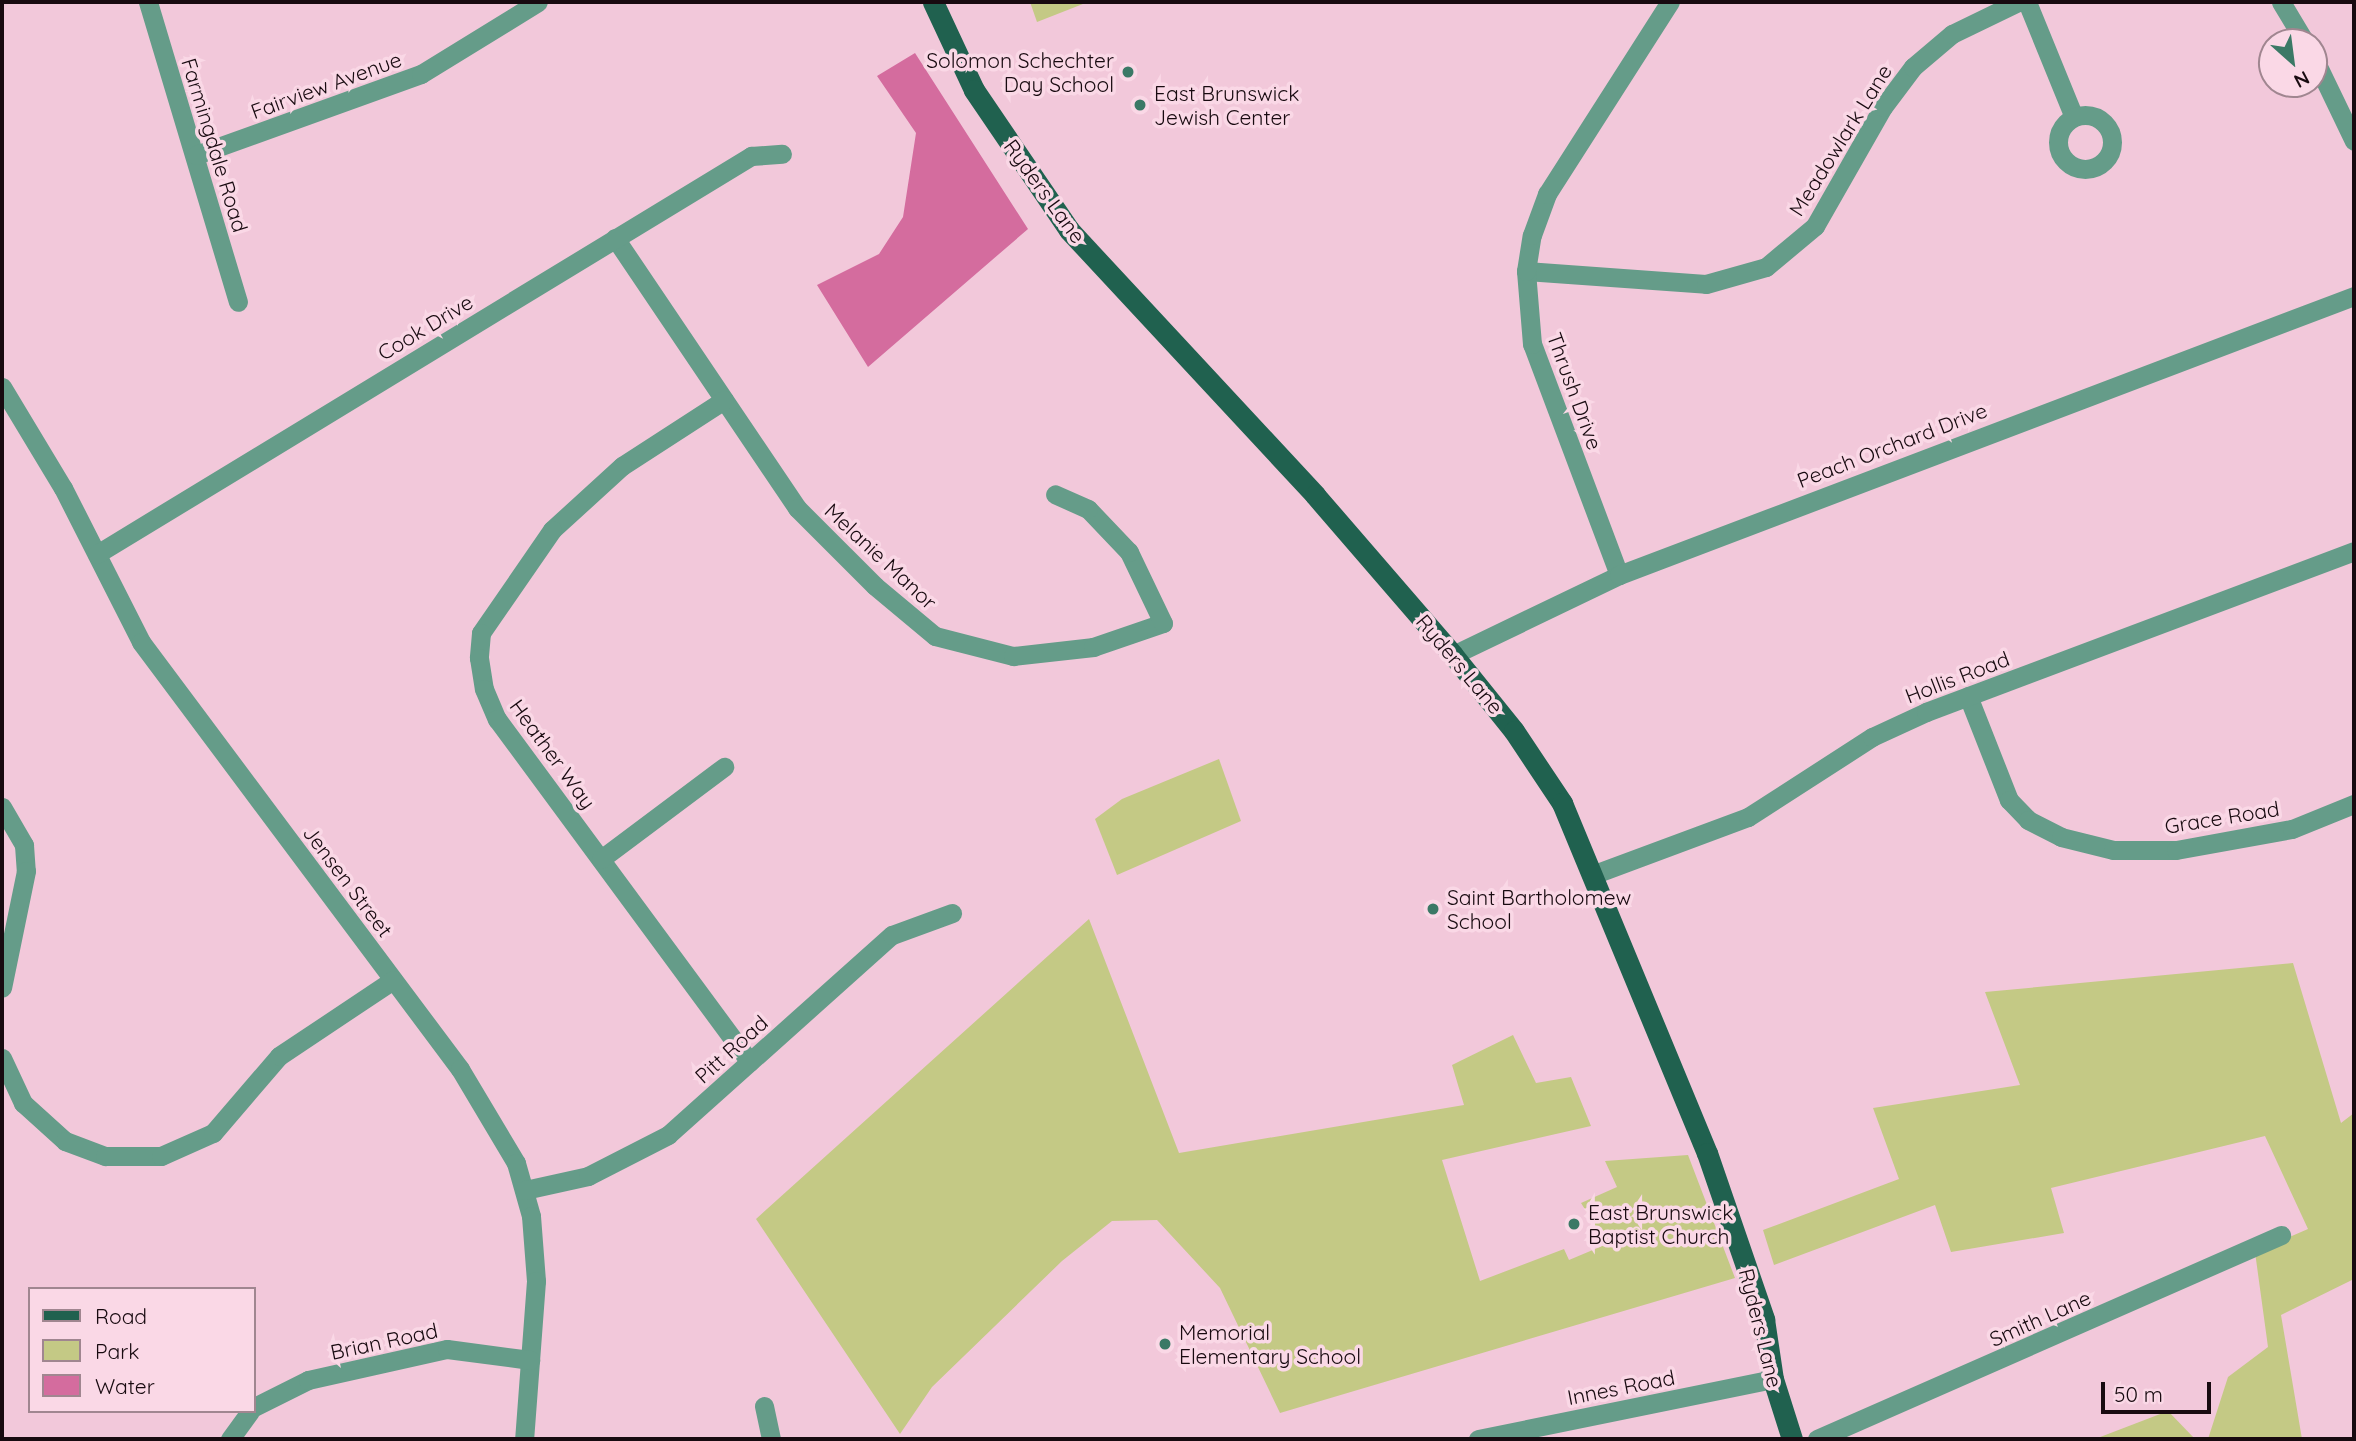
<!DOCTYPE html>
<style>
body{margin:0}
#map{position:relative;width:2356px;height:1441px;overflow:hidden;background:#f2c8da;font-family:Quicksand,sans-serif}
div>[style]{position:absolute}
.green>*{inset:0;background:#c4c985}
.water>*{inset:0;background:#d46c9e}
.minor>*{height:19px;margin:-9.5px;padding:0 9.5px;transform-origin:9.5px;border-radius:9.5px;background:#659c89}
.minor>.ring{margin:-9.5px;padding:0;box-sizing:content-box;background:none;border:19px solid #659c89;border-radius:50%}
.major>*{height:21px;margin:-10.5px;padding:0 10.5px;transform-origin:10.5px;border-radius:10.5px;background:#20614f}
.dots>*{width:19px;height:19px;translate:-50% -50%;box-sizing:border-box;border:4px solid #fad8e6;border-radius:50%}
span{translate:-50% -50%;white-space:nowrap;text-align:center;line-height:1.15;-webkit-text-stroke:7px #fad8e6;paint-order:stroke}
.poi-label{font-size:21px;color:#180a10}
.right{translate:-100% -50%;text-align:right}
.left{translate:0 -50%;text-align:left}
.street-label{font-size:21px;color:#180a10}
.frame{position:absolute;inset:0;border:4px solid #180a10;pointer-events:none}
.legend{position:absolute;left:28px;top:1287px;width:228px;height:126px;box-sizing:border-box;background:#fad8e6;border:2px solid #a08690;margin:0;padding:9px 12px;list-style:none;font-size:21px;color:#180a10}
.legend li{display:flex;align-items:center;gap:14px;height:35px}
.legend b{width:35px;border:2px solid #a08690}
.north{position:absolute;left:2258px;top:28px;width:70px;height:70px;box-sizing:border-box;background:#fad8e6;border:2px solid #a08690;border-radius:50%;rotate:152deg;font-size:19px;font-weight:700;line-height:28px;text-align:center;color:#180a10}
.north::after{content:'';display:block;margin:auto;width:24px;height:32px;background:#3b7966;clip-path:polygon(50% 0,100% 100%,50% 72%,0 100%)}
.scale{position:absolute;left:2101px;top:1382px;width:110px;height:32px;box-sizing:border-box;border:4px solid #180a10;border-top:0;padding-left:9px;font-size:21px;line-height:24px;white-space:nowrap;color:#180a10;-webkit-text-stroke:5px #fad8e6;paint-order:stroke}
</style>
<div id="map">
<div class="green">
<i style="clip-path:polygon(1030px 2px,1088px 2px,1037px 22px)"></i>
<i style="clip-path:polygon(1219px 759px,1241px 821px,1117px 875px,1095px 819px,1122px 799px)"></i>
<i style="clip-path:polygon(1089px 919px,1179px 1153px,1464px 1105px,1452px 1065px,1513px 1035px,1536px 1083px,1571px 1077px,1591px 1126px,1442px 1160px,1480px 1281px,1564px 1249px,1569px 1260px,1607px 1244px,1581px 1203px,1617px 1187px,1605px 1161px,1688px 1155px,1735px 1278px,1280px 1413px,1220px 1288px,1157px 1220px,1112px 1221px,1062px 1261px,932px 1387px,900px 1434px,756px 1219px)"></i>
<i style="clip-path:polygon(2293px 963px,2341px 1123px,2354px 1113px,2354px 1279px,2281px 1315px,2302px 1439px,2208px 1439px,2228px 1377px,2268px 1347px,2255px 1252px,2308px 1229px,2265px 1136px,2051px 1188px,2064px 1233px,1951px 1252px,1935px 1205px,1774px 1265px,1763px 1230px,1899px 1179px,1873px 1108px,2020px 1085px,1985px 992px)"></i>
<i style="clip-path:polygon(2168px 1411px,2195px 1439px,2095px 1439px)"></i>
</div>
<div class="water">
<i style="clip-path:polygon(915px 53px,1028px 229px,868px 367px,817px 285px,879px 254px,903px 217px,916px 133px,877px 76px)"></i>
</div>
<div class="minor">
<i style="left:148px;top:2px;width:313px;rotate:73.3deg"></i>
<i style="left:2027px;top:2px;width:124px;rotate:67.8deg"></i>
<i style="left:2281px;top:2px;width:47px;rotate:59deg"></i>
<i style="left:2314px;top:58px;width:92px;rotate:64.3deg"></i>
<i class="ring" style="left:2058px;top:115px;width:35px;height:35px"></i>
<i style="left:196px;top:155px;width:239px;rotate:-19.8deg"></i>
<i style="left:421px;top:74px;width:137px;rotate:-31.6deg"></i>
<i style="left:615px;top:238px;width:326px;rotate:56deg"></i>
<i style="left:797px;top:508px;width:110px;rotate:45deg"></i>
<i style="left:875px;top:586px;width:78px;rotate:39.8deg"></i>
<i style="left:935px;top:636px;width:81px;rotate:14.4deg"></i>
<i style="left:1013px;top:656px;width:81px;rotate:-6.4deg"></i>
<i style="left:1093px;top:647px;width:74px;rotate:-18.9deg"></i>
<i style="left:1163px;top:623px;width:79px;rotate:-115.6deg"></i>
<i style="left:1129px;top:552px;width:59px;rotate:-133.6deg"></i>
<i style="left:1088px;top:509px;width:36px;rotate:-156deg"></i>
<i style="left:1526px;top:271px;width:180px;rotate:4.1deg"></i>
<i style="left:1706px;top:284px;width:62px;rotate:-15.8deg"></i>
<i style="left:1766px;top:267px;width:64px;rotate:-39.9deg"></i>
<i style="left:1815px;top:226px;width:137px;rotate:-60.3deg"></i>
<i style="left:1883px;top:107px;width:50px;rotate:-53.1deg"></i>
<i style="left:1913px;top:67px;width:51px;rotate:-40.2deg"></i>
<i style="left:1952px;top:34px;width:73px;rotate:-25.9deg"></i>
<i style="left:2px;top:387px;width:118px;rotate:58.9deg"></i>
<i style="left:63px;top:488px;width:173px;rotate:63.1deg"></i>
<i style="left:141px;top:642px;width:533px;rotate:53.24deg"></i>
<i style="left:460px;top:1069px;width:109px;rotate:59.2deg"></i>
<i style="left:516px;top:1163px;width:55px;rotate:74.2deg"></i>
<i style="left:531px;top:1216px;width:65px;rotate:85.6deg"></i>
<i style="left:536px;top:1281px;width:158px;rotate:94.3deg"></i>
<i style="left:724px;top:400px;width:121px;rotate:147.1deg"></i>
<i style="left:622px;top:466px;width:95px;rotate:137.6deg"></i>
<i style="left:552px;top:530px;width:125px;rotate:124.6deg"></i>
<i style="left:481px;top:633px;width:25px;rotate:95deg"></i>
<i style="left:479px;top:658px;width:31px;rotate:81deg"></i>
<i style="left:484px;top:689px;width:33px;rotate:67deg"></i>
<i style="left:497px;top:719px;width:426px;rotate:53.6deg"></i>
<i style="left:97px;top:554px;width:766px;rotate:-31.32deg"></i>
<i style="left:751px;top:156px;width:31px;rotate:-4deg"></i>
<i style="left:1619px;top:575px;width:247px;rotate:-110.6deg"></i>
<i style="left:1532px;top:344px;width:73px;rotate:-94.7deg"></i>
<i style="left:1526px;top:271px;width:36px;rotate:-81deg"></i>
<i style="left:1532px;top:235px;width:44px;rotate:-69.9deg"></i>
<i style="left:1547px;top:194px;width:228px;rotate:-57.4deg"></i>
<i style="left:1453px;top:655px;width:184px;rotate:-25.7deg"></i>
<i style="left:1619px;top:575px;width:786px;rotate:-20.79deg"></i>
<i style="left:1968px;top:696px;width:112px;rotate:68.5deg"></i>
<i style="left:2009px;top:800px;width:28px;rotate:46deg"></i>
<i style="left:2028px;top:820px;width:37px;rotate:27deg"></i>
<i style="left:2061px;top:837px;width:54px;rotate:14deg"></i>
<i style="left:2113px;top:850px;width:63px"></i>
<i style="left:2176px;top:850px;width:118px;rotate:-10.3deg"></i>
<i style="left:2292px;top:829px;width:67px;rotate:-22deg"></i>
<i style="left:2px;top:807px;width:44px;rotate:59.9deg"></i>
<i style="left:24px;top:845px;width:26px;rotate:86deg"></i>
<i style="left:26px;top:871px;width:119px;rotate:101.6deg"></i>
<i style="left:601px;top:859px;width:154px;rotate:-36.8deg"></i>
<i style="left:1592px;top:875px;width:166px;rotate:-20.4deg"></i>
<i style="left:1748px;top:817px;width:148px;rotate:-32.8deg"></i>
<i style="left:1872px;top:737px;width:60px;rotate:-24.8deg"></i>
<i style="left:1926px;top:712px;width:457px;rotate:-20.6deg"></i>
<i style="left:2px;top:1058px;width:50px;rotate:65deg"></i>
<i style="left:23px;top:1103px;width:57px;rotate:42.1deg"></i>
<i style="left:65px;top:1141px;width:43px;rotate:20.6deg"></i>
<i style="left:105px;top:1156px;width:56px"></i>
<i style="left:161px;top:1156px;width:57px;rotate:-23.9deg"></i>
<i style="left:213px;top:1133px;width:101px;rotate:-49.4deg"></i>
<i style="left:279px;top:1056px;width:137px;rotate:-33.7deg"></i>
<i style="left:525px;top:1190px;width:65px;rotate:-12.5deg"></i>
<i style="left:588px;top:1176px;width:90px;rotate:-27.1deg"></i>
<i style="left:668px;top:1135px;width:300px;rotate:-41.8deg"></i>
<i style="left:892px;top:935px;width:64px;rotate:-20.1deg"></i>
<i style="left:764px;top:1406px;width:34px;rotate:78deg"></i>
<i style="left:254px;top:1407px;width:60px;rotate:-26.6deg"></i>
<i style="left:308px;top:1380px;width:142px;rotate:-12.6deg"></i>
<i style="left:447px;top:1349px;width:84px;rotate:7.5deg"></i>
<i style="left:230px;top:1439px;width:34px;rotate:-54deg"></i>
<i style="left:1478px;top:1439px;width:301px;rotate:-11.5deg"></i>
<i style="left:1817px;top:1439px;width:507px;rotate:-23.73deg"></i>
</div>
<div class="major">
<i style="left:933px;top:2px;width:97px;rotate:65deg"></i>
<i style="left:974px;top:90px;width:169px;rotate:55.8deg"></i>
<i style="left:1069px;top:230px;width:362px;rotate:47.1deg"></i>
<i style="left:1315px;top:495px;width:211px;rotate:49.2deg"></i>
<i style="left:1453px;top:655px;width:97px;rotate:51.2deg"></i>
<i style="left:1514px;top:731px;width:87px;rotate:56.3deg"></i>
<i style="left:1562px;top:803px;width:379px;rotate:67.5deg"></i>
<i style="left:1707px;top:1153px;width:176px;rotate:71deg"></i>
<i style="left:1764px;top:1319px;width:61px;rotate:81.5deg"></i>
<i style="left:1773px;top:1379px;width:63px;rotate:72.4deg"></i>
</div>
<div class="dots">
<i style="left:1128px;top:72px;background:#3b7966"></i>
<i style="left:1140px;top:105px;background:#3b7966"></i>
<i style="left:1433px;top:909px;background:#3b7966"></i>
<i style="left:1574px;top:1224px;background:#3b7966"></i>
<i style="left:1165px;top:1344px;background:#3b7966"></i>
</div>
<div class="poi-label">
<span class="right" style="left:1114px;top:72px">Solomon Schechter<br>Day School</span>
<span class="left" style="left:1154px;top:105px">East Brunswick<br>Jewish Center</span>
<span class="left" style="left:1447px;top:909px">Saint Bartholomew<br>School</span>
<span class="left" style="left:1588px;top:1224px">East Brunswick<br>Baptist Church</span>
<span class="left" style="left:1179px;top:1344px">Memorial<br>Elementary School</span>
</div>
<div class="street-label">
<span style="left:326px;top:85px;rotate:-20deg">Fairview Avenue</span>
<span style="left:1840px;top:140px;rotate:-58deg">Meadowlark Lane</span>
<span style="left:215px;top:145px;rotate:73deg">Farmingdale Road</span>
<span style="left:1045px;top:191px;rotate:54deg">Ryders Lane</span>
<span style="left:425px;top:327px;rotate:-31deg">Cook Drive</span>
<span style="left:1575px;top:391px;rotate:70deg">Thrush Drive</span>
<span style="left:1892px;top:445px;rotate:-21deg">Peach Orchard Drive</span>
<span style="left:881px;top:556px;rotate:43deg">Melanie Manor</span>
<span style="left:1460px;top:664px;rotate:50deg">Ryders Lane</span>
<span style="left:1957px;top:677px;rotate:-21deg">Hollis Road</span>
<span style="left:553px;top:754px;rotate:54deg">Heather Way</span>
<span style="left:2222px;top:817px;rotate:-9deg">Grace Road</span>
<span style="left:348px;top:881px;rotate:53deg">Jensen Street</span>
<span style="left:731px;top:1049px;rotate:-42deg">Pitt Road</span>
<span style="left:2040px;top:1318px;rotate:-24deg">Smith Lane</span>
<span style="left:1761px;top:1328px;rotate:76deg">Ryders Lane</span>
<span style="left:384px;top:1341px;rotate:-12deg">Brian Road</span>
<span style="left:1621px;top:1387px;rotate:-11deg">Innes Road</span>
</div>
<div class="frame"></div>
<ul class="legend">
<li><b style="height:9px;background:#20614f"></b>Road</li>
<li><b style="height:19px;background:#c4c985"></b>Park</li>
<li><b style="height:19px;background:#d46c9e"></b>Water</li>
</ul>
<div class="north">N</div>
<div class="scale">50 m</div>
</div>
